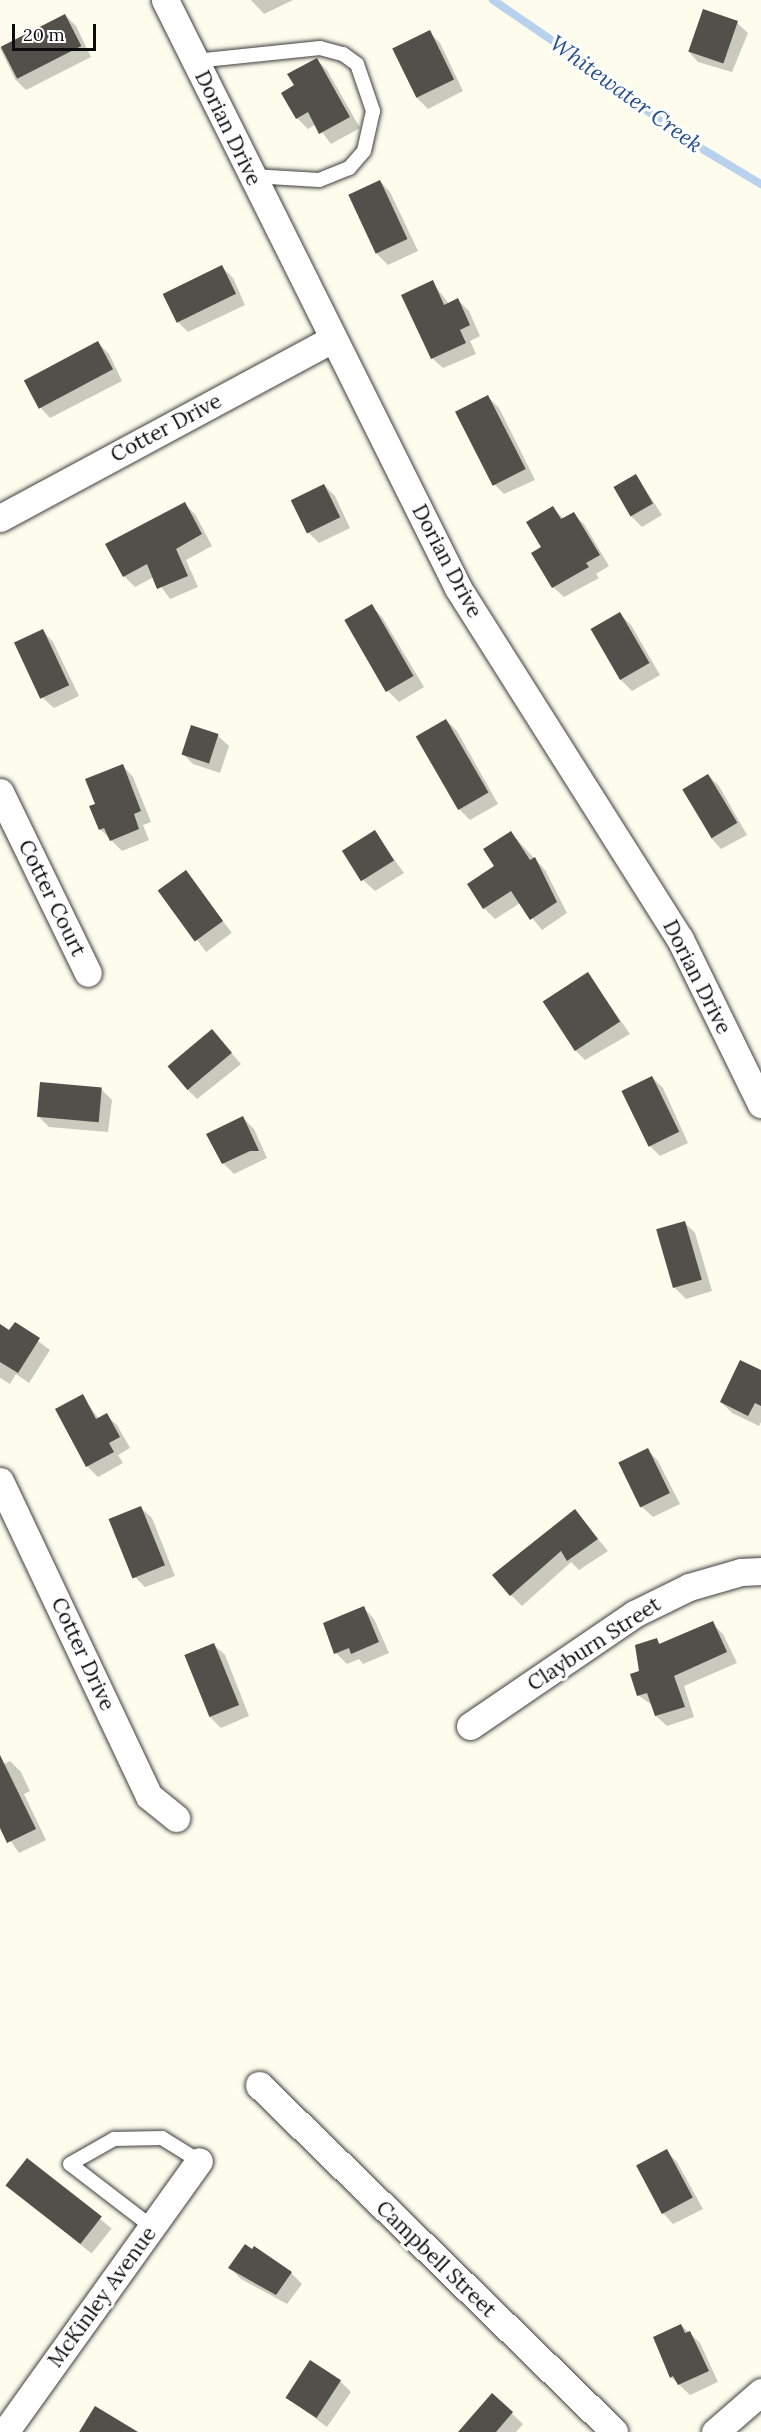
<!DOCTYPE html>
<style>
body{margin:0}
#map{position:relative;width:761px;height:2432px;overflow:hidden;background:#fdfced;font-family:Lora,serif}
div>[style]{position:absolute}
.shadow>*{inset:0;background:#0003;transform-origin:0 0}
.stream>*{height:8px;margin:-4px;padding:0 4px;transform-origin:4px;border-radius:4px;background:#b8d1ed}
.building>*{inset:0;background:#534f4a;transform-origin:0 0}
.roads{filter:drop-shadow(0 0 2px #3f3f3f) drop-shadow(0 0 2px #3f3f3f)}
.lane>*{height:14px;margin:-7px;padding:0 7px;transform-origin:7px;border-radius:7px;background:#fff}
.street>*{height:27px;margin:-13.5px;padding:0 13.5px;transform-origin:13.5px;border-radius:13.5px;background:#fff}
span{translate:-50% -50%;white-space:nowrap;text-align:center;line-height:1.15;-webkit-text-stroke:6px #fff;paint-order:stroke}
.street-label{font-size:21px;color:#0c0c0c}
.water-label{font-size:22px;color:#26508c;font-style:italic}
.scale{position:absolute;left:12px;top:24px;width:84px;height:27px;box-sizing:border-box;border:3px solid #0c0c0c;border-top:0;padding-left:8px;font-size:18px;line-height:21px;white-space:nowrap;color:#0c0c0c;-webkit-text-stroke:4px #fff;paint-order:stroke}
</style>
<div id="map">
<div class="shadow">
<i style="clip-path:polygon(251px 0,293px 0,264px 14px)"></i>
<i style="clip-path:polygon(65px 15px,76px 26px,91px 57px,26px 90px,15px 79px,0 48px)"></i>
<i style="clip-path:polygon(737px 23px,748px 33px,732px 72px,698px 62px,688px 51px)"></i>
<i style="clip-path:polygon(429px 32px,440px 43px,463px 91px,428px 109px,417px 98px)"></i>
<i style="clip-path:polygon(316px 59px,327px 70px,360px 128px,331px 144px,316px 124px,308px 129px,297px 118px,296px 85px)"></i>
<i style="clip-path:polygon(380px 181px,390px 192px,418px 251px,388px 265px,377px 254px)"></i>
<i style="clip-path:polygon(222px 267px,233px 278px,245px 305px,188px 332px,177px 321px)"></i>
<i style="clip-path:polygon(432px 282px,449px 304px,458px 300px,469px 311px,480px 336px,470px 341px,476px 354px,443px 368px,432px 358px)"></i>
<i style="clip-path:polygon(98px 343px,109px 354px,122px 381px,50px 418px,40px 407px)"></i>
<i style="clip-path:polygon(488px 397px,499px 408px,535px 480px,504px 494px,493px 483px,457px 411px)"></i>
<i style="clip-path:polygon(636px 475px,662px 515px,642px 527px,631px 516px)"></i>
<i style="clip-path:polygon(324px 485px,335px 496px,350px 528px,319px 543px,308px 532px)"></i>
<i style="clip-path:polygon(184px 504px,195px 514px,212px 546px,186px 560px,198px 587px,170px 599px,154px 577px,135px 587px,124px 576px)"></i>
<i style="clip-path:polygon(553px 508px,564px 519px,573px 514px,584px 524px,609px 566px,596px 574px,599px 578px,564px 597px,553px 587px,543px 547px)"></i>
<i style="clip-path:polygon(371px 606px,382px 617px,424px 687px,399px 702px,388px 691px)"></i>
<i style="clip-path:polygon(620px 614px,631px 625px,660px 675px,632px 691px,621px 680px)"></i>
<i style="clip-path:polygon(43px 631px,53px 642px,79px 696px,54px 708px,43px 698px,16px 643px)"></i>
<i style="clip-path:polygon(446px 720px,457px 731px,498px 804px,470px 820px,459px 809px)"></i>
<i style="clip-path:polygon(218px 736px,229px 746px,220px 773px,193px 764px,182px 753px)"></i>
<i style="clip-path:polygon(123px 766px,133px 777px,151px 822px,143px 825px,149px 840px,122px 851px,100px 829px,97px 805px)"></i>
<i style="clip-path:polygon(708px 775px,719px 786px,747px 835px,721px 849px,711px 838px,684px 789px)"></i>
<i style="clip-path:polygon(374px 831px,404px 873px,375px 891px,364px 881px)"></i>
<i style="clip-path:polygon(511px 833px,545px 870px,567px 913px,542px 930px,520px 903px,495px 919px,484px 908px)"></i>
<i style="left:186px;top:872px;width:76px;height:32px;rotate:53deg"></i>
<i style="clip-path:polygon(588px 974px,630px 1034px,585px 1060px,574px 1049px)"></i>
<i style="clip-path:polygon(212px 1031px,241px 1064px,197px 1099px,186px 1088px)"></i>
<i style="clip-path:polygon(652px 1077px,663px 1088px,688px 1143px,660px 1156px,649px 1145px)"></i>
<i style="clip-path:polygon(101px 1089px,112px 1100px,108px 1132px,49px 1127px,38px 1116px)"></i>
<i style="clip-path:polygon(243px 1118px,254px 1129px,267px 1158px,234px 1174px,223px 1163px)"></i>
<i style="clip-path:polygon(684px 1222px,695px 1233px,712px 1291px,686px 1299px,675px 1288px)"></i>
<i style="clip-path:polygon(15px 1324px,50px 1350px,29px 1383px,16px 1374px,10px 1384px,0 1378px,0 1326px,10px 1332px)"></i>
<i style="clip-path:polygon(761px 1372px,761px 1422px,759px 1426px,732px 1413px,721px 1402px)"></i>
<i style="clip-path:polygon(82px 1396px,99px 1419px,106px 1415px,117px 1425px,130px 1448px,118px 1455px,123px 1463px,98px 1477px,87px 1466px)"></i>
<i style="clip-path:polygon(648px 1450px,658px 1461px,680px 1504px,653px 1517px,642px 1507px)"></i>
<i style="clip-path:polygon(141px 1508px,152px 1518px,175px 1576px,145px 1587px,134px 1576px)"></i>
<i style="clip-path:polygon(575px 1511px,608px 1551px,579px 1570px,571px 1562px,522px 1606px,511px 1595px)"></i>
<i style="clip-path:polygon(364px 1608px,374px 1619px,389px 1653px,363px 1664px,359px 1659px,347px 1664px,336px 1653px)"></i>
<i style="clip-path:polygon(712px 1623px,723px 1634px,737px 1663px,684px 1686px,694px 1717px,667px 1726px,656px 1716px,652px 1705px,638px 1695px,641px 1672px,657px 1640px,661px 1645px)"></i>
<i style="clip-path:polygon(214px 1645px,225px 1655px,249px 1716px,221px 1728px,210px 1717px)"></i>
<i style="clip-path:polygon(10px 1761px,21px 1772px,30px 1791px,24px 1794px,46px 1840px,19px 1853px,0 1825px,0 1766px)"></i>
<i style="clip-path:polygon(666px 2151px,677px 2162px,703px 2209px,673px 2224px,663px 2213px)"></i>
<i style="left:27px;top:2160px;width:109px;height:32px;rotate:39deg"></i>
<i style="clip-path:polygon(230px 2268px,291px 2273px,302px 2284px,287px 2304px,241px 2279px)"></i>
<i style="clip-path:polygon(681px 2325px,700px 2343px,718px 2382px,690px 2395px,671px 2377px)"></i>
<i style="clip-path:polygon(340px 2381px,351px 2392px,327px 2427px,288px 2398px)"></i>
<i style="clip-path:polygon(492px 2395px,523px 2424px,516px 2432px,476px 2432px)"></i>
</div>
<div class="stream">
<i style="left:493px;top:0;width:112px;rotate:34.4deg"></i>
<i style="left:585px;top:63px;width:118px;rotate:37.5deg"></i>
<i style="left:679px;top:135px;width:96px;rotate:30.9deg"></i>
</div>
<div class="building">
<i style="left:703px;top:9px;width:37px;height:45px;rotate:19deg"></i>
<i style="left:65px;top:14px;width:36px;height:72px;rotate:63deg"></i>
<i style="left:430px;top:30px;width:55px;height:42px;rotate:64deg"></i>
<i style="clip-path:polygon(317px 58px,350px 117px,319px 134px,308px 112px,296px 119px,281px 93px,294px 85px,287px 74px)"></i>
<i style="left:380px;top:180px;width:65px;height:35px;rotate:65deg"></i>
<i style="left:222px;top:265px;width:32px;height:66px;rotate:64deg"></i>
<i style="clip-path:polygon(433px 280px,444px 305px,458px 298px,470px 325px,460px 330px,466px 343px,431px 359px,401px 295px)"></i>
<i style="left:98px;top:341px;width:32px;height:84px;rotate:62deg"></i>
<i style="left:488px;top:395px;width:83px;height:37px;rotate:63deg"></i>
<i style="left:636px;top:474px;width:34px;height:26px;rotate:60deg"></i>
<i style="left:324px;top:484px;width:37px;height:37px;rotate:64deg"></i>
<i style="clip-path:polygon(185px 502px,202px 534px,176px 549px,188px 576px,157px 589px,147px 564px,123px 577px,105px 544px)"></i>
<i style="clip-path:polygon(553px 506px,561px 519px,574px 512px,600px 555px,586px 563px,589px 567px,552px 588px,531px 553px,541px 547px,526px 522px)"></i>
<i style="left:372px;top:604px;width:83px;height:32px;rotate:60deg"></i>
<i style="left:620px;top:612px;width:59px;height:34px;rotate:60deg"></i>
<i style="left:43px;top:629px;width:62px;height:32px;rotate:65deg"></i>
<i style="left:446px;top:719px;width:85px;height:35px;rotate:60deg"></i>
<i style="left:191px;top:725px;width:29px;height:31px;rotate:18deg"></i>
<i style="clip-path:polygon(123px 764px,141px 811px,134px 814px,139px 829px,110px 841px,104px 828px,99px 830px,89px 806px,95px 804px,85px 779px)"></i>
<i style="left:708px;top:774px;width:57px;height:30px;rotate:59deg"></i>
<i style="left:375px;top:830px;width:36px;height:39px;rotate:58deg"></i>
<i style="clip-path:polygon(511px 831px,530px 860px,535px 857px,557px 902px,530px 920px,511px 891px,483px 909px,467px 884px,494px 866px,483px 849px)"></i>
<i style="left:186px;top:870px;width:63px;height:35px;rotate:54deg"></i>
<i style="left:588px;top:972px;width:59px;height:54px;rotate:57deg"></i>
<i style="left:212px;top:1029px;width:31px;height:58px;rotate:50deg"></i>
<i style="left:652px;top:1076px;width:62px;height:34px;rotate:64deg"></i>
<i style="left:40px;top:1082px;width:62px;height:35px;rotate:5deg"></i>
<i style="clip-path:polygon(243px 1116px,259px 1151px,250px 1151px,222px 1164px,206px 1134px)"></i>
<i style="left:685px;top:1221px;width:61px;height:30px;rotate:74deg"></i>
<i style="clip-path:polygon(15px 1322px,40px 1338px,18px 1373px,0 1362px,0 1324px,9px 1330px)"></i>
<i style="clip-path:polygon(740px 1360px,761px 1370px,761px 1406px,755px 1403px,748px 1416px,720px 1402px)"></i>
<i style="clip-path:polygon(83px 1394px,96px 1419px,107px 1413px,120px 1437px,109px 1443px,114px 1452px,86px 1467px,55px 1409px)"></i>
<i style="left:648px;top:1448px;width:50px;height:33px;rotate:64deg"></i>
<i style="left:141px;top:1506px;width:64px;height:35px;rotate:68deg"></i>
<i style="clip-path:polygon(575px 1509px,598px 1539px,567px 1561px,561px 1551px,510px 1596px,492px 1575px)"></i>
<i style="clip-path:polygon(364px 1606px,379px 1642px,351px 1654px,349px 1648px,334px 1654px,323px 1623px)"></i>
<i style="clip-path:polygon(713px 1621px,727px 1652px,674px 1676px,685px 1707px,655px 1716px,647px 1693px,637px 1696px,630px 1674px,639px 1671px,635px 1645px,657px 1638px,659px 1644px)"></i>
<i style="left:214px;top:1643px;width:67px;height:32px;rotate:68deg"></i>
<i style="clip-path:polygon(0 1755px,36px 1829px,7px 1843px,0 1828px)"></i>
<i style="left:667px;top:2149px;width:55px;height:35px;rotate:62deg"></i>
<i style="left:27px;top:2158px;width:95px;height:35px;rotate:38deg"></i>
<i style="clip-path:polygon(245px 2244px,252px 2249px,254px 2246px,292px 2272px,276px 2295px,228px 2268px)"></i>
<i style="clip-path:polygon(681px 2324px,685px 2333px,690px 2331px,709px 2371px,678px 2385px,673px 2376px,670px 2378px,653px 2337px)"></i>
<i style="left:310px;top:2360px;width:37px;height:45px;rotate:33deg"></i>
<i style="clip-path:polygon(492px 2393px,513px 2412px,496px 2432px,458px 2432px)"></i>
<i style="clip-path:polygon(95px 2406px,138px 2432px,79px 2432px)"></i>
</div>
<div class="roads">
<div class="lane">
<i style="left:195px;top:61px;width:126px;rotate:-5.9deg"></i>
<i style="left:320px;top:48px;width:24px;rotate:15deg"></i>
<i style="left:343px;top:54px;width:17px;rotate:36deg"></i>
<i style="left:357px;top:64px;width:50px;rotate:71.2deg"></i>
<i style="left:373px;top:111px;width:41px;rotate:102.7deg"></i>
<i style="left:364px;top:151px;width:23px;rotate:131deg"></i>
<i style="left:349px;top:168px;width:32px;rotate:158deg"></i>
<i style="left:319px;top:180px;width:67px;rotate:-176.6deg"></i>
<i style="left:152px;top:2227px;width:103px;rotate:-142.5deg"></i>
<i style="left:70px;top:2164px;width:51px;rotate:-29.6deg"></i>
<i style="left:114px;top:2139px;width:48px;rotate:-1.2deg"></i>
<i style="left:162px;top:2138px;width:44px;rotate:31.9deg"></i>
</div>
<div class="street">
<i style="left:165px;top:0;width:657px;rotate:63.51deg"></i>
<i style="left:458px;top:588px;width:415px;rotate:57.7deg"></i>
<i style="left:680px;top:939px;width:184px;rotate:63.9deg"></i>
<i style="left:0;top:518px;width:377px;rotate:-28.3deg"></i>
<i style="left:0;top:792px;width:201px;rotate:64.1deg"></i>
<i style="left:0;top:1481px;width:348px;rotate:64.7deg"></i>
<i style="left:149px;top:1796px;width:35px;rotate:39deg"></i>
<i style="left:470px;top:1726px;width:199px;rotate:-34.3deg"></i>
<i style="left:634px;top:1614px;width:61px;rotate:-26.1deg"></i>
<i style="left:689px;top:1587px;width:54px;rotate:-16.1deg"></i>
<i style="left:741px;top:1572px;width:20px;rotate:-3deg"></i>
<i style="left:259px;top:2085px;width:496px;rotate:44.3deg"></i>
<i style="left:5px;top:2432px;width:333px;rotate:-54.4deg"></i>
<i style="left:715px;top:2432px;width:61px;rotate:-41deg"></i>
</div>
</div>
<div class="street-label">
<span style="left:228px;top:128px;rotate:64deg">Dorian Drive</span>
<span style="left:166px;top:428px;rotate:-28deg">Cotter Drive</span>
<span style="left:447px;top:561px;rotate:62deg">Dorian Drive</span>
<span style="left:52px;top:898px;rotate:64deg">Cotter Court</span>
<span style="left:697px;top:977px;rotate:63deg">Dorian Drive</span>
<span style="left:594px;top:1644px;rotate:-33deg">Clayburn Street</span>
<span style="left:83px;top:1654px;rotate:65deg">Cotter Drive</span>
<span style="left:436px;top:2259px;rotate:44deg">Campbell Street</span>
<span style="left:102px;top:2297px;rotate:-54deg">McKinley Avenue</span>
</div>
<div class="water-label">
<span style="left:626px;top:94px;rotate:36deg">Whitewater Creek</span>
</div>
<div class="scale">20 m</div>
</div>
